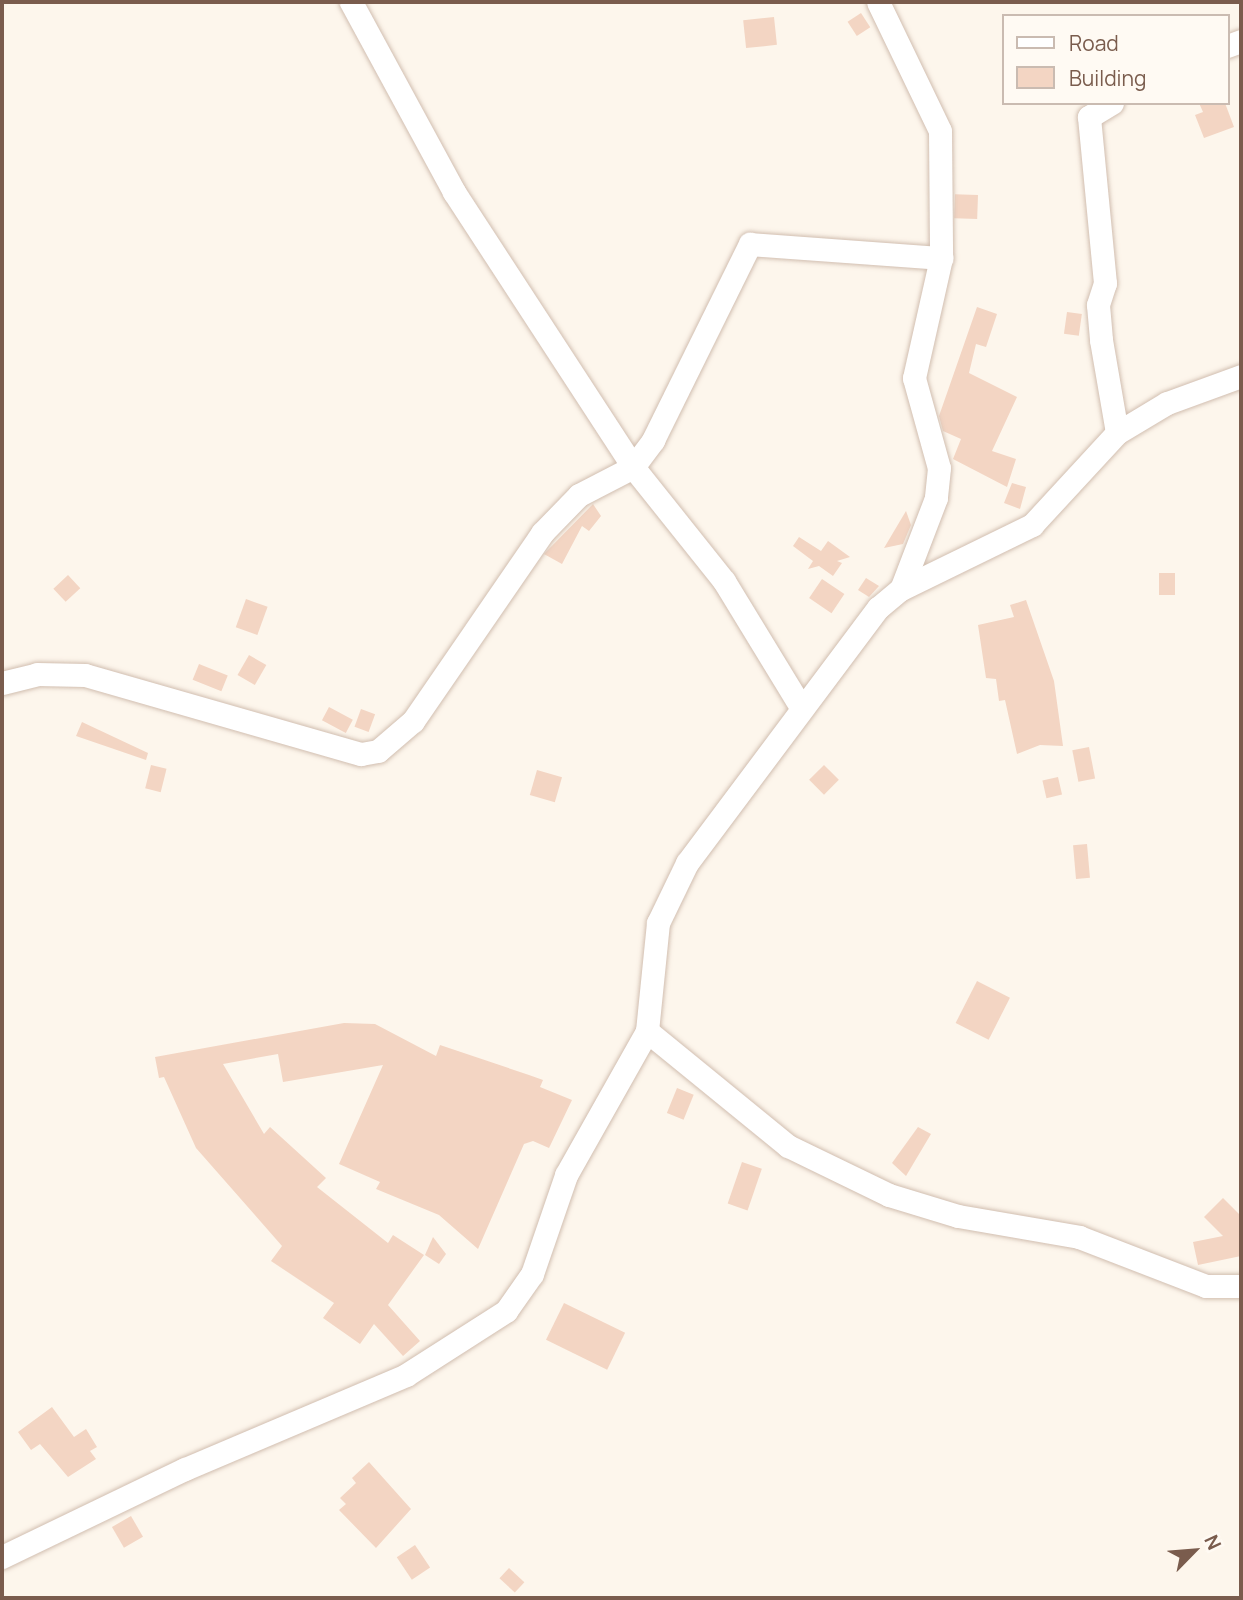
<!DOCTYPE html>
<style>
body{margin:0}
#map{position:relative;width:1243px;height:1600px;overflow:hidden;background:#fdf6ec;font-family:Manrope,sans-serif}
div>[style]{position:absolute}
.building>*{inset:0;background:#f3d5c3;transform-origin:0 0}
.roads{filter:drop-shadow(0 0 2px #d1beb0) drop-shadow(0 0 2px #d1beb0)}
.minor>*{height:23px;margin:-11.5px;padding:0 11.5px;transform-origin:11.5px;border-radius:11.5px;background:#fff}
span{translate:-50% -50%;white-space:nowrap;text-align:center;line-height:1.15;-webkit-text-stroke:5px #fffaf3;paint-order:stroke}
.frame{position:absolute;inset:0;border:4px solid #7a5c4d;pointer-events:none}
.legend{position:absolute;left:1002px;top:14px;width:228px;height:91px;box-sizing:border-box;background:#fffaf3;border:2px solid #cabbb1;margin:0;padding:9px 12px;list-style:none;font-size:21px;color:#7a5c4d}
.legend li{display:flex;align-items:center;gap:14px;height:35px}
.legend b{width:35px;border:2px solid #cabbb1}
.north{position:absolute;left:1159px;top:1516px;width:70px;height:70px;-webkit-text-stroke:5px #fffaf3;paint-order:stroke;rotate:65deg;font-size:19px;font-weight:700;line-height:28px;text-align:center;color:#7a5c4d}
.north::after{content:'';display:block;margin:auto;width:24px;height:32px;background:#7a5c4d;clip-path:polygon(50% 0,100% 100%,50% 72%,0 100%)}
</style>
<div id="map">
<div class="building">
<i style="left:861px;top:13px;width:17px;height:16px;rotate:57deg"></i>
<i style="left:774px;top:17px;width:28px;height:31px;rotate:84deg"></i>
<i style="clip-path:polygon(1199px 103px,1225px 103px,1234px 127px,1204px 138px,1195px 115px,1203px 112px)"></i>
<i style="left:978px;top:195px;width:24px;height:23px;rotate:92deg"></i>
<i style="clip-path:polygon(977px 307px,997px 314px,986px 347px,976px 344px,969px 373px,1017px 397px,992px 451px,1016px 459px,1007px 487px,953px 459px,961px 439px,943px 431px,939px 416px)"></i>
<i style="left:1067px;top:312px;width:15px;height:22px;rotate:8deg"></i>
<i style="clip-path:polygon(1012px 483px,1026px 487px,1020px 509px,1004px 503px)"></i>
<i style="clip-path:polygon(593px 504px,601px 516px,589px 531px,582px 526px,562px 564px,544px 554px)"></i>
<i style="clip-path:polygon(906px 511px,911px 525px,903px 544px,884px 548px)"></i>
<i style="clip-path:polygon(799px 537px,821px 551px,828px 541px,850px 557px,837px 561px,842px 563px,833px 576px,819px 566px,808px 569px,813px 561px,793px 546px)"></i>
<i style="left:1159px;top:573px;width:16px;height:22px"></i>
<i style="left:68px;top:575px;width:18px;height:20px;rotate:47deg"></i>
<i style="clip-path:polygon(866px 578px,879px 586px,869px 597px,858px 590px)"></i>
<i style="left:822px;top:579px;width:27px;height:23px;rotate:34deg"></i>
<i style="left:246px;top:599px;width:23px;height:30px;rotate:20deg"></i>
<i style="clip-path:polygon(1026px 600px,1054px 681px,1063px 746px,1040px 745px,1017px 754px,1005px 700px,999px 701px,996px 679px,986px 678px,978px 625px,1014px 617px,1010px 605px)"></i>
<i style="left:249px;top:655px;width:20px;height:23px;rotate:30deg"></i>
<i style="left:199px;top:664px;width:31px;height:17px;rotate:22deg"></i>
<i style="left:329px;top:707px;width:27px;height:15px;rotate:28deg"></i>
<i style="left:361px;top:709px;width:15px;height:19px;rotate:20deg"></i>
<i style="clip-path:polygon(82px 722px,148px 753px,146px 760px,76px 736px)"></i>
<i style="left:1089px;top:747px;width:32px;height:17px;rotate:79deg"></i>
<i style="left:151px;top:765px;width:16px;height:24px;rotate:14deg"></i>
<i style="left:824px;top:765px;width:21px;height:21px;rotate:45deg"></i>
<i style="left:537px;top:770px;width:26px;height:26px;rotate:16deg"></i>
<i style="left:1058px;top:777px;width:18px;height:16px;rotate:77deg"></i>
<i style="left:1087px;top:844px;width:34px;height:14px;rotate:85deg"></i>
<i style="left:977px;top:981px;width:37px;height:47px;rotate:27deg"></i>
<i style="clip-path:polygon(344px 1023px,375px 1024px,436px 1056px,440px 1045px,529px 1075px,543px 1080px,540px 1087px,572px 1100px,549px 1148px,533px 1141px,524px 1144px,478px 1249px,439px 1215px,376px 1189px,380px 1182px,339px 1164px,383px 1065px,283px 1082px,278px 1054px,223px 1064px,264px 1134px,270px 1127px,326px 1178px,317px 1187px,388px 1243px,393px 1235px,424px 1255px,388px 1305px,420px 1341px,403px 1356px,374px 1324px,360px 1344px,323px 1318px,334px 1303px,271px 1261px,282px 1246px,196px 1148px,164px 1077px,159px 1078px,155px 1057px)"></i>
<i style="left:677px;top:1088px;width:18px;height:27px;rotate:22deg"></i>
<i style="clip-path:polygon(918px 1127px,931px 1134px,906px 1176px,892px 1163px)"></i>
<i style="left:742px;top:1162px;width:21px;height:44px;rotate:19deg"></i>
<i style="clip-path:polygon(1223px 1198px,1241px 1216px,1241px 1256px,1198px 1265px,1193px 1242px,1223px 1236px,1204px 1217px)"></i>
<i style="clip-path:polygon(433px 1237px,446px 1254px,439px 1264px,425px 1255px)"></i>
<i style="left:564px;top:1303px;width:68px;height:41px;rotate:26deg"></i>
<i style="clip-path:polygon(52px 1407px,74px 1437px,86px 1429px,97px 1447px,90px 1451px,96px 1459px,68px 1477px,40px 1444px,31px 1450px,18px 1432px)"></i>
<i style="clip-path:polygon(369px 1462px,411px 1509px,376px 1548px,339px 1510px,346px 1504px,340px 1498px,356px 1483px,352px 1478px)"></i>
<i style="left:131px;top:1516px;width:24px;height:22px;rotate:60deg"></i>
<i style="left:415px;top:1545px;width:27px;height:22px;rotate:56deg"></i>
<i style="left:509px;top:1568px;width:21px;height:14px;rotate:43deg"></i>
</div>
<div class="roads">
<div class="minor">
<i style="left:351px;top:2px;width:216px;rotate:61.5deg"></i>
<i style="left:454px;top:192px;width:328px;rotate:56.9deg"></i>
<i style="left:633px;top:467px;width:146px;rotate:51.4deg"></i>
<i style="left:724px;top:581px;width:148px;rotate:58.6deg"></i>
<i style="left:878px;top:2px;width:143px;rotate:64.3deg"></i>
<i style="left:940px;top:131px;width:127px;rotate:89.5deg"></i>
<i style="left:941px;top:258px;width:123px;rotate:102.7deg"></i>
<i style="left:914px;top:378px;width:93px;rotate:74.5deg"></i>
<i style="left:939px;top:468px;width:30px;rotate:96deg"></i>
<i style="left:936px;top:498px;width:97px;rotate:111deg"></i>
<i style="left:1227px;top:46px;width:15px;rotate:-20deg"></i>
<i style="left:1112px;top:103px;width:27px;rotate:149deg"></i>
<i style="left:1089px;top:117px;width:167px;rotate:84.5deg"></i>
<i style="left:1105px;top:283px;width:23px;rotate:108deg"></i>
<i style="left:1098px;top:305px;width:35px;rotate:85deg"></i>
<i style="left:1101px;top:340px;width:94px;rotate:80.2deg"></i>
<i style="left:2px;top:683px;width:36px;rotate:-14deg"></i>
<i style="left:37px;top:674px;width:48px;rotate:1.2deg"></i>
<i style="left:85px;top:675px;width:287px;rotate:16deg"></i>
<i style="left:361px;top:754px;width:17px;rotate:-10deg"></i>
<i style="left:378px;top:751px;width:46px;rotate:-40.6deg"></i>
<i style="left:413px;top:721px;width:228px;rotate:-55.5deg"></i>
<i style="left:542px;top:533px;width:53px;rotate:-45.8deg"></i>
<i style="left:579px;top:495px;width:61px;rotate:-27.4deg"></i>
<i style="left:633px;top:467px;width:34px;rotate:-53deg"></i>
<i style="left:653px;top:440px;width:219px;rotate:-63.7deg"></i>
<i style="left:750px;top:244px;width:192px;rotate:4.2deg"></i>
<i style="left:647px;top:1031px;width:182px;rotate:39.2deg"></i>
<i style="left:788px;top:1146px;width:112px;rotate:25.9deg"></i>
<i style="left:889px;top:1195px;width:72px;rotate:16.9deg"></i>
<i style="left:958px;top:1216px;width:123px;rotate:9.8deg"></i>
<i style="left:1079px;top:1237px;width:136px;rotate:21.1deg"></i>
<i style="left:1206px;top:1286px;width:35px"></i>
<i style="left:2px;top:1557px;width:203px;rotate:-25.7deg"></i>
<i style="left:185px;top:1469px;width:240px;rotate:-23deg"></i>
<i style="left:406px;top:1375px;width:119px;rotate:-32.6deg"></i>
<i style="left:506px;top:1311px;width:45px;rotate:-54.9deg"></i>
<i style="left:532px;top:1274px;width:105px;rotate:-71deg"></i>
<i style="left:566px;top:1175px;width:165px;rotate:-60.6deg"></i>
<i style="left:647px;top:1031px;width:109px;rotate:-84.2deg"></i>
<i style="left:658px;top:923px;width:67px;rotate:-64.2deg"></i>
<i style="left:687px;top:863px;width:319px;rotate:-53.2deg"></i>
<i style="left:878px;top:608px;width:30px;rotate:-40deg"></i>
<i style="left:901px;top:589px;width:146px;rotate:-26deg"></i>
<i style="left:1032px;top:525px;width:125px;rotate:-47.3deg"></i>
<i style="left:1117px;top:433px;width:58px;rotate:-31deg"></i>
<i style="left:1167px;top:403px;width:79px;rotate:-20deg"></i>
</div>
</div>
<div class="frame"></div>
<ul class="legend">
<li><b style="height:9px;background:#fff"></b>Road</li>
<li><b style="height:19px;background:#f3d5c3"></b>Building</li>
</ul>
<div class="north">N</div>
</div>
